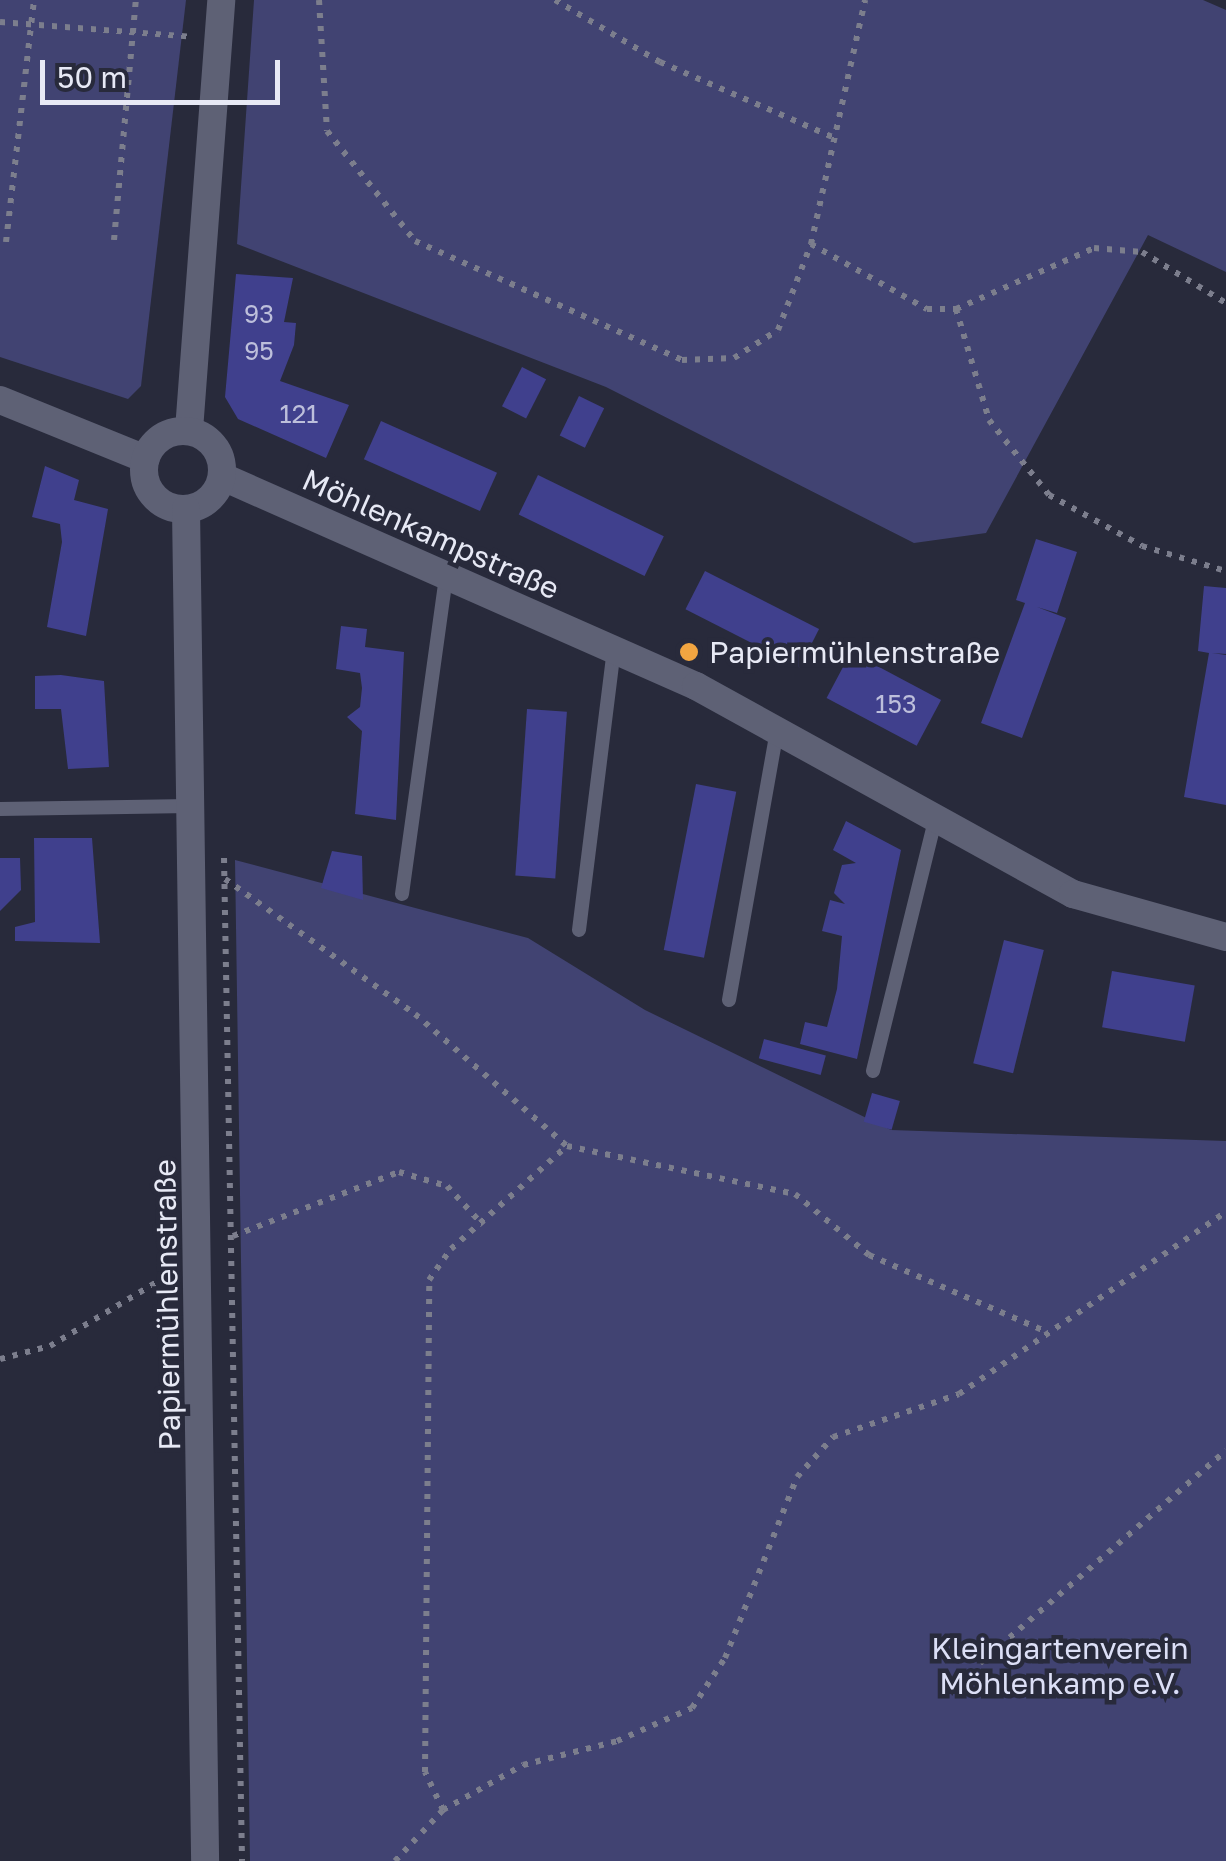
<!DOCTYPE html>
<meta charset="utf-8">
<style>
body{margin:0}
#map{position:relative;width:1226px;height:1861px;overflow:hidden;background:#282a3b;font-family:"Golos Text",sans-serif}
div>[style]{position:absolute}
.green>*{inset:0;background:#414372}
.building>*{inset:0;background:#40408d;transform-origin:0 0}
.path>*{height:6px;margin-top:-3px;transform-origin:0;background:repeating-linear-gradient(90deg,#7c7e8d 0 5px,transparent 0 13px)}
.service>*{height:14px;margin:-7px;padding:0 7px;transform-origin:7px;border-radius:7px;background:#5e6175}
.tertiary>*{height:28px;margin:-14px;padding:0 14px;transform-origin:14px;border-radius:14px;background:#5e6175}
.secondary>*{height:28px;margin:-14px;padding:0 14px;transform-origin:14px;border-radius:14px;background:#5e6175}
.secondary>.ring{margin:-14px;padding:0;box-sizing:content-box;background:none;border:28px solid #5e6175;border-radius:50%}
.dots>*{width:28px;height:28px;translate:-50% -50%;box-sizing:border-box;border:5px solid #282a3b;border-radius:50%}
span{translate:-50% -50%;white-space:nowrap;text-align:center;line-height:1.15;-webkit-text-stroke:9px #282a3b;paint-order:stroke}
.number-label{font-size:25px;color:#bdbfdb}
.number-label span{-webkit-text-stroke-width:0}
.street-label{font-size:30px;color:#e7e9f5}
.poi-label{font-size:30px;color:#e7e9f5}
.left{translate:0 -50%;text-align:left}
.park-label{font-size:30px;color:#dcdff6}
.scale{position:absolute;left:40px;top:60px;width:240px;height:45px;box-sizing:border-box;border:5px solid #e7e9f5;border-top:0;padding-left:12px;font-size:30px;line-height:35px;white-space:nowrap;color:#e7e9f5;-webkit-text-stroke:8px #282a3b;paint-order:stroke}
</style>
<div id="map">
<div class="green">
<i style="clip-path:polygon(0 0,186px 0,141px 386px,128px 399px,0 357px)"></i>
<i style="clip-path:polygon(254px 0,1203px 0,1226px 10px,1226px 272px,1148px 235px,986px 533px,914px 543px,606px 387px,237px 244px)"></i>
<i style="clip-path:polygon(235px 860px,528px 938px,645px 1010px,891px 1130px,1226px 1141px,1226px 1861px,250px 1861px)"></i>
</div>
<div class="building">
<i style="clip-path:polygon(236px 274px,293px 278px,284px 322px,296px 323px,294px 345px,280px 381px,349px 405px,326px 458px,238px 419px,225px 397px)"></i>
<i style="left:522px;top:367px;width:27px;height:44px;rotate:27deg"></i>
<i style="left:579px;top:396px;width:28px;height:44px;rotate:26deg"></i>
<i style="left:381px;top:421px;width:127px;height:42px;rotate:24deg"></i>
<i style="clip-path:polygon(45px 466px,79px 480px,74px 500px,108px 509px,86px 636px,47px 627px,62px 542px,60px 524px,32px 517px)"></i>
<i style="left:538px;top:475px;width:140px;height:44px;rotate:26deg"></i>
<i style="clip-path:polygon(1036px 539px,1077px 552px,1057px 613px,1037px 607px,1066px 618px,1022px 738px,981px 723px,1025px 603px,1016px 600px)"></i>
<i style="left:705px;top:571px;width:128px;height:43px;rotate:27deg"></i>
<i style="clip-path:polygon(1204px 586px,1226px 588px,1226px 654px,1212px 653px,1226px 655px,1226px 805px,1184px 797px,1209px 653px,1198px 651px)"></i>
<i style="clip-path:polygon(341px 626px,367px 629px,365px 647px,404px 652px,396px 820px,355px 814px,362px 731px,347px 717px,360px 707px,362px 688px,360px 673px,336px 669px)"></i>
<i style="left:851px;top:652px;width:102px;height:52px;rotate:28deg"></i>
<i style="clip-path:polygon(61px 675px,104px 681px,109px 767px,68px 769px,61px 709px,35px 709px,35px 676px)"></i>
<i style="left:527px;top:709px;width:40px;height:167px;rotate:4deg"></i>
<i style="left:696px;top:784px;width:41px;height:169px;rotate:11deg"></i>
<i style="clip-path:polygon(846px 821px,901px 850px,857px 1059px,800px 1044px,805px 1022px,827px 1027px,837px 989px,842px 936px,822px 931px,830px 900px,845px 904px,834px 893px,842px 865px,856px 863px,833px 850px)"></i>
<i style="clip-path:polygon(34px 838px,92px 838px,100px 943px,15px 941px,15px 927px,35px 922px)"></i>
<i style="clip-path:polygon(332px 851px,362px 856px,363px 900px,321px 888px)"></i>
<i style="clip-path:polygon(0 858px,20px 858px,21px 890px,0 911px)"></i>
<i style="left:1004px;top:940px;width:41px;height:127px;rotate:14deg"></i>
<i style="left:1112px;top:971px;width:84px;height:57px;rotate:10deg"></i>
<i style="left:764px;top:1039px;width:64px;height:20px;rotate:15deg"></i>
<i style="left:872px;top:1093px;width:29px;height:30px;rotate:16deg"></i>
</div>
<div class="path">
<i style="left:319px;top:0;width:131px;rotate:86.5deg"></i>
<i style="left:327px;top:131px;width:141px;rotate:51.3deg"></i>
<i style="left:415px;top:241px;width:292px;rotate:24deg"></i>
<i style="left:682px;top:360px;width:52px;rotate:-2.2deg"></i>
<i style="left:734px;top:358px;width:52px;rotate:-32.5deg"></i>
<i style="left:778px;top:330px;width:92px;rotate:-69deg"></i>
<i style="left:811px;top:244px;width:250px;rotate:-77.5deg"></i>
<i style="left:555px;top:0;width:122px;rotate:30.6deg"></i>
<i style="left:660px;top:62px;width:193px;rotate:23.5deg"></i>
<i style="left:0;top:22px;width:194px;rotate:4.4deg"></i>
<i style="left:114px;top:240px;width:241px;rotate:-84.8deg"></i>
<i style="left:6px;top:242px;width:244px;rotate:-83.4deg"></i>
<i style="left:811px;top:244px;width:133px;rotate:29.3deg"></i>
<i style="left:927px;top:309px;width:29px"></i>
<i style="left:956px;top:309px;width:151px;rotate:-23.8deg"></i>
<i style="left:1094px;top:248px;width:48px;rotate:4.8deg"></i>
<i style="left:1142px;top:252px;width:98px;rotate:31.3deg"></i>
<i style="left:956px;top:309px;width:116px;rotate:73.4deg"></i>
<i style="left:989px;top:420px;width:96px;rotate:51.3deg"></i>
<i style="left:1049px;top:495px;width:106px;rotate:28.7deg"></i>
<i style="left:1142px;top:546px;width:88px;rotate:16.6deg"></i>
<i style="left:224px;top:858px;width:1003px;rotate:88.97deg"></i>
<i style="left:225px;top:879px;width:233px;rotate:35.4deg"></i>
<i style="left:415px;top:1014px;width:201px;rotate:41deg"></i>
<i style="left:567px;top:1146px;width:233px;rotate:11.9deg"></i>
<i style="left:795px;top:1194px;width:96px;rotate:39.5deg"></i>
<i style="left:869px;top:1255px;width:189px;rotate:23.4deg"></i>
<i style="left:233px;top:1236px;width:178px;rotate:-21.1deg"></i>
<i style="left:399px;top:1172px;width:50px;rotate:16.3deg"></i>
<i style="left:447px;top:1186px;width:53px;rotate:47.3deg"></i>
<i style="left:0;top:1359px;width:52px;rotate:-14.6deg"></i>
<i style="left:50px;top:1346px;width:136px;rotate:-30.9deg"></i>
<i style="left:980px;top:1663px;width:325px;rotate:-40.8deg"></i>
<i style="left:443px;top:1810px;width:42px;rotate:-115.3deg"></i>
<i style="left:425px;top:1772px;width:492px;rotate:-89.5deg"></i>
<i style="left:429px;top:1280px;width:38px;rotate:-55deg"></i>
<i style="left:451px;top:1249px;width:155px;rotate:-41.6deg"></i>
<i style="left:395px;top:1861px;width:70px;rotate:-46.7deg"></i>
<i style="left:443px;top:1810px;width:92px;rotate:-29.4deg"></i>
<i style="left:523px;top:1765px;width:97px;rotate:-14.3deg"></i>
<i style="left:617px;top:1741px;width:82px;rotate:-23.7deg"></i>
<i style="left:692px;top:1708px;width:60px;rotate:-56.6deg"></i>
<i style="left:725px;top:1658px;width:195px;rotate:-68.3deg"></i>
<i style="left:797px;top:1477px;width:54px;rotate:-48deg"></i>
<i style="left:833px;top:1437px;width:133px;rotate:-18.8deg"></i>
<i style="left:959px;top:1394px;width:323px;rotate:-34.3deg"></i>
</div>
<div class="service">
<i style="left:0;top:809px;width:190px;rotate:-0.9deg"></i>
<i style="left:402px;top:894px;width:319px;rotate:-82.1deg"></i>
<i style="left:579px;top:930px;width:284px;rotate:-82.9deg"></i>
<i style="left:729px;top:1000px;width:274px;rotate:-79.9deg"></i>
<i style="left:873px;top:1071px;width:263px;rotate:-76.1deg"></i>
</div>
<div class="tertiary">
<i style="left:0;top:400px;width:157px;rotate:22.1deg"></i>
<i style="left:223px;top:477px;width:517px;rotate:23.84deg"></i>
<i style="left:696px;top:686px;width:431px;rotate:28.9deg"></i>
<i style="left:1073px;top:894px;width:159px;rotate:15.7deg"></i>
</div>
<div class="secondary">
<i style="left:189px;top:430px;width:431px;rotate:-85.7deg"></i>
<i class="ring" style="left:144px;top:431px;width:50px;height:50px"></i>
<i style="left:186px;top:509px;width:1352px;rotate:89.19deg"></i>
</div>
<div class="dots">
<i style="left:689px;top:652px;background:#f2a541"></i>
</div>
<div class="number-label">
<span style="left:259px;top:314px">93</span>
<span style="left:259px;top:351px">95</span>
<span style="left:299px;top:414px">121</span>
<span style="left:896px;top:704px">153</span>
</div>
<div class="street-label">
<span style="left:431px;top:534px;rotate:24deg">Möhlenkampstraße</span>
<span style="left:167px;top:1305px;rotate:-91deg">Papiermühlenstraße</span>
</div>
<div class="poi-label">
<span class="left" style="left:709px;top:652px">Papiermühlenstraße</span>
</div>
<div class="park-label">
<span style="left:1060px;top:1665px">Kleingartenverein<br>Möhlenkamp e.V.</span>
</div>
<div class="scale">50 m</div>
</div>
